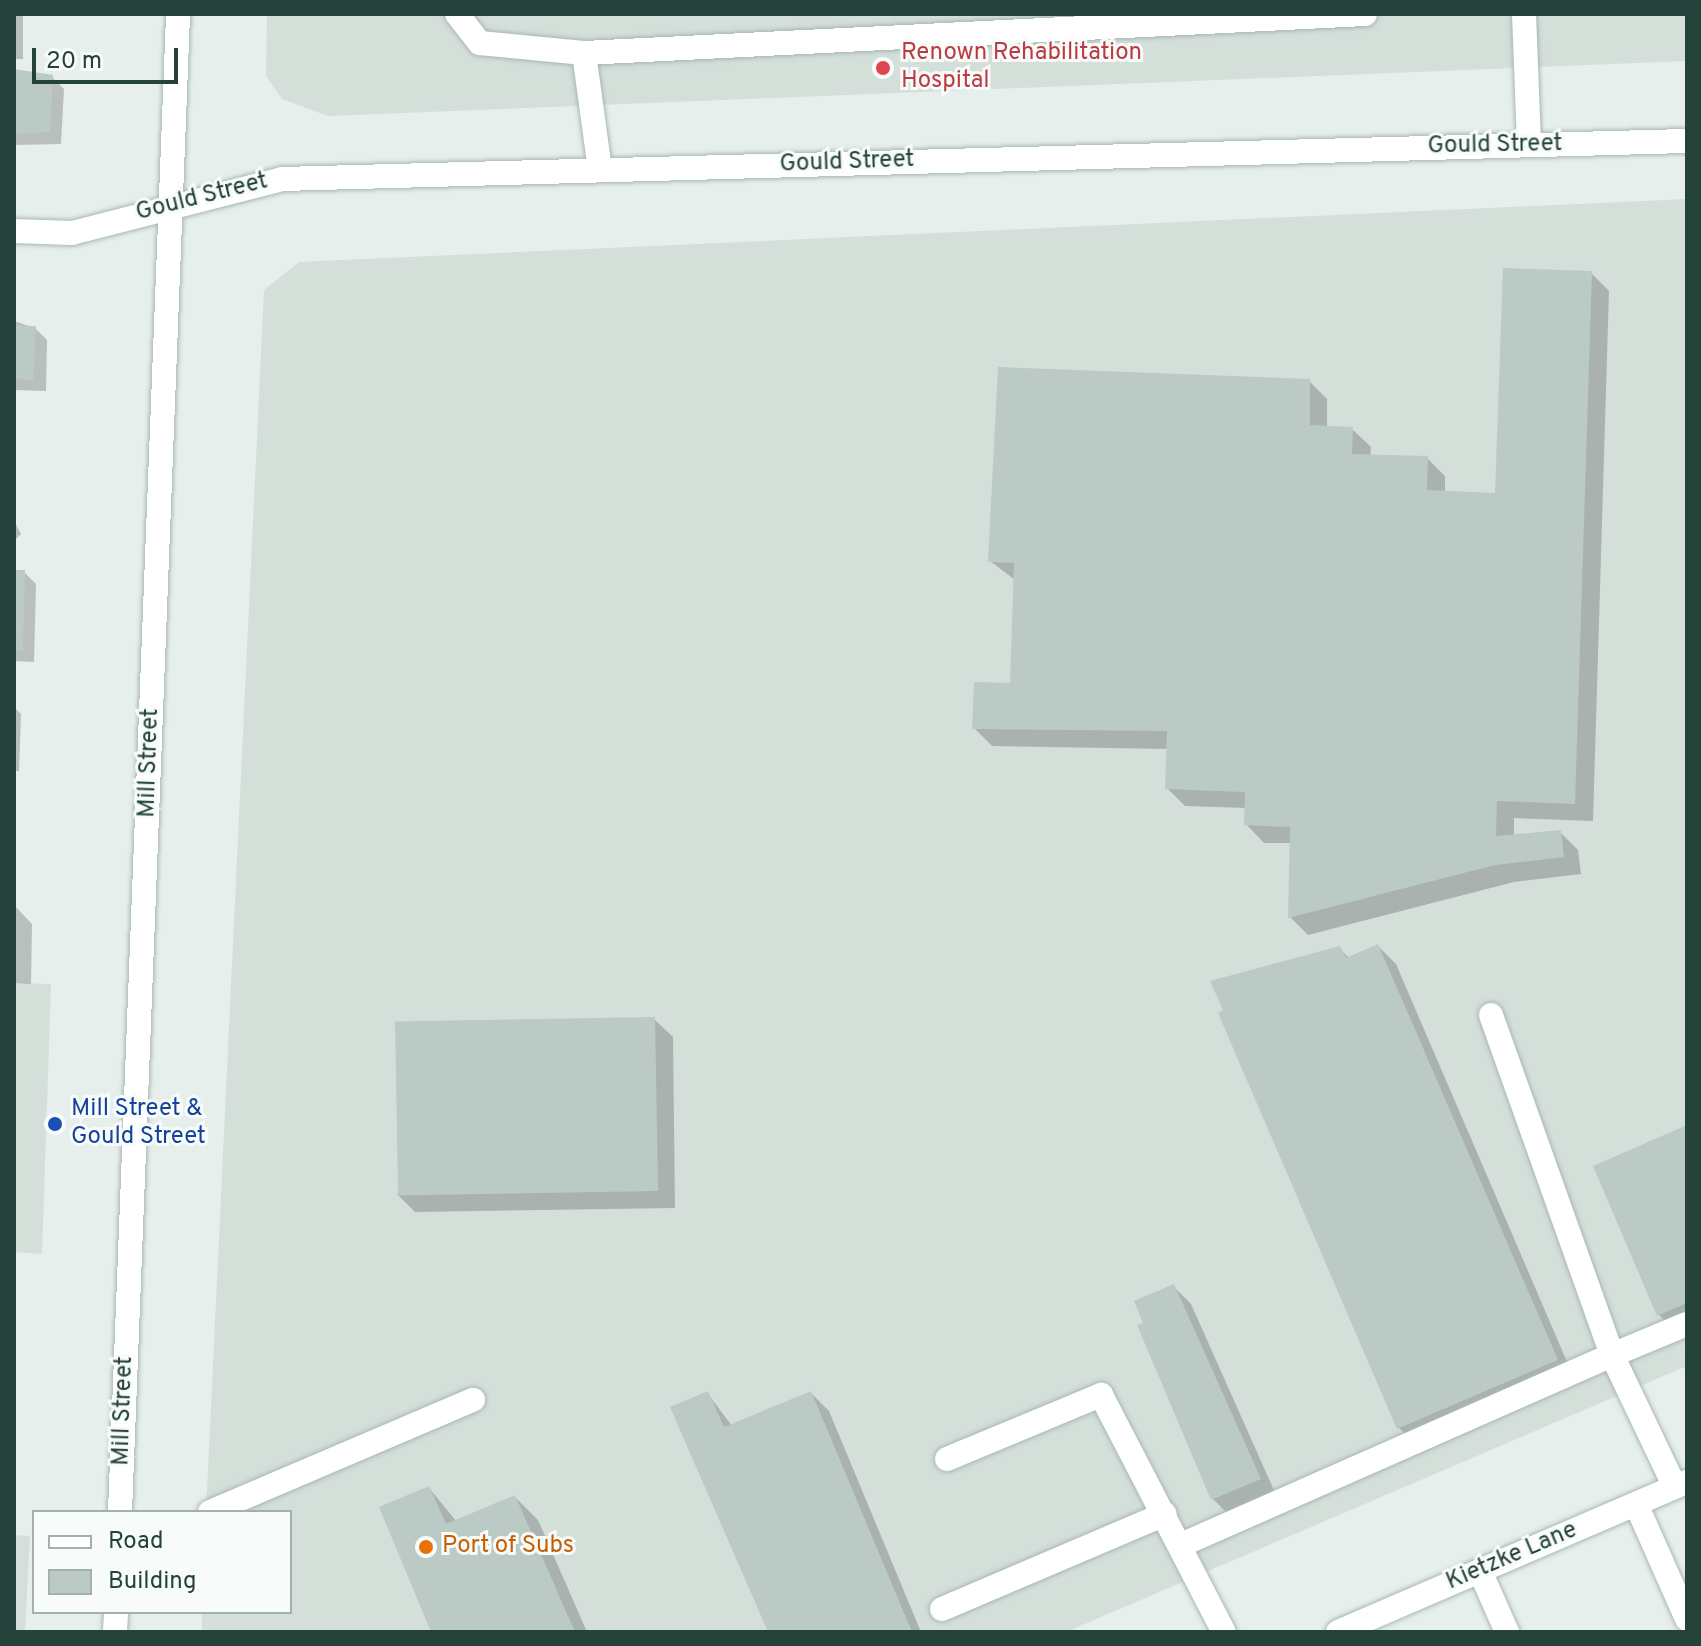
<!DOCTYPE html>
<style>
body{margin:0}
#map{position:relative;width:1701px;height:1646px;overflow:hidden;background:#e6efeb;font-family:Overpass,sans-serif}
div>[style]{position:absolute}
.built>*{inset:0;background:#d4dfda}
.shadow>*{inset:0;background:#0003;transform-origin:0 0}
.building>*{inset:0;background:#bbcac4;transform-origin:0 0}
.roads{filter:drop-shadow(0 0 2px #a8b8b2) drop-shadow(0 0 2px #a8b8b2)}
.lane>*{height:24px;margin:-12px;padding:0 12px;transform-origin:12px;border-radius:12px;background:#fff}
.street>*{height:24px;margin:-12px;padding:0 12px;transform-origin:12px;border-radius:12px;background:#fff}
.secondary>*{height:24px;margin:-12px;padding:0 12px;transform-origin:12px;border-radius:12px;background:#fff}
.dots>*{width:22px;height:22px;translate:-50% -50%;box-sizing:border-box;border:4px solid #f7fbf9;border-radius:50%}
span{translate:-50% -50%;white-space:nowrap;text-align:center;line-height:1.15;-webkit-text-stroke:6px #f7fbf9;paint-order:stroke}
.health-label{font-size:24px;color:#be3a42}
.left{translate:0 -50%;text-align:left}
.street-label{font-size:24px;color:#24423a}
.transit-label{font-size:24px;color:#164399}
.food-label{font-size:24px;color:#c56008}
.frame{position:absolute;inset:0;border:16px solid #24423a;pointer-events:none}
.legend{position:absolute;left:32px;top:1510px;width:260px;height:104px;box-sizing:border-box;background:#f7fbf9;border:2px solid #a3b1ad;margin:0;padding:10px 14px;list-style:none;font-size:24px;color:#24423a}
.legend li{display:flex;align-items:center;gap:16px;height:40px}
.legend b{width:40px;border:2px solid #a3b1ad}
.scale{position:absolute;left:32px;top:48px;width:146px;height:36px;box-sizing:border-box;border:4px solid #24423a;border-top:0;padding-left:10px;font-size:24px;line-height:28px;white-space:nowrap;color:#24423a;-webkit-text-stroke:6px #f7fbf9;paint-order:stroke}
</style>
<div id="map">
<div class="built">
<i style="clip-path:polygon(267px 14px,1687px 14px,1687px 61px,328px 116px,282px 99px,266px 76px)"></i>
<i style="clip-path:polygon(1687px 199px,1687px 1366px,1066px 1632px,202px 1632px,202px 1612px,290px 1612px,290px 1512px,206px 1512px,264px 290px,299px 262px)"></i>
<i style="clip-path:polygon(14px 983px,51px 984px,42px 1254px,14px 1252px)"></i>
<i style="clip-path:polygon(14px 1535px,30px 1536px,25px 1632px,14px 1632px)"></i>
</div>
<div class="shadow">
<i style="left:14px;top:14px;width:9px;height:45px"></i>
<i style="clip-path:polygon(14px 73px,52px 77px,64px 89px,61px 144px,14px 145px)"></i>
<i style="clip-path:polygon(1591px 273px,1609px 291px,1593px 821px,1514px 818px,1514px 836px,1560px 832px,1578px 850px,1581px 874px,1514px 882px,1308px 935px,1290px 917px,1292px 843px,1264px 843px,1246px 824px,1247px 808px,1185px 806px,1167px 788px,1168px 749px,992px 746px,974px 728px,1012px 685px,1015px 580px,990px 561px,1309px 381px,1327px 399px,1327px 428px,1352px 429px,1371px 447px,1370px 456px,1427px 458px,1445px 476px,1445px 492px,1497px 495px)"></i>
<i style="clip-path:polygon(14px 321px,35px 328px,47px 340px,46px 391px,14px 390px)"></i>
<i style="clip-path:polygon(14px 485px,14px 521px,21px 534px,14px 541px)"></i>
<i style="clip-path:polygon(14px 572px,24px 572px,36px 584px,34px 662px,14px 661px)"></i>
<i style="clip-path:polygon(14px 707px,21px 714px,19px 771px,14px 771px)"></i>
<i style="clip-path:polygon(14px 905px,32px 924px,31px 984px,14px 983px)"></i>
<i style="clip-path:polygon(1378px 946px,1396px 964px,1574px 1378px,1417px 1446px,1399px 1428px,1339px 948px,1350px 959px)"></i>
<i style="clip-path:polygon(654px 1019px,673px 1037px,675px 1208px,415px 1212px,397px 1194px)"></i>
<i style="clip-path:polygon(1687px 1127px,1687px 1328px,1677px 1333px,1659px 1315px)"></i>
<i style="clip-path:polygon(1173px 1286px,1191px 1304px,1277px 1497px,1231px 1517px,1213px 1499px,1146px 1324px)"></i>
<i style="clip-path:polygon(811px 1393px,829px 1411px,921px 1632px,771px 1632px,708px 1394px,732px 1426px)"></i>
<i style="clip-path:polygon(429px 1488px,457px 1522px,515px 1497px,538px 1520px,587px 1632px,436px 1632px)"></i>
</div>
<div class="building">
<i style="clip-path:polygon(14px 69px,53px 75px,50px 132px,14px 134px)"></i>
<i style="clip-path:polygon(1503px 268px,1592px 271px,1575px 804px,1497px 801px,1496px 836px,1561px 830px,1564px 857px,1495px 865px,1288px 918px,1290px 827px,1244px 825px,1245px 792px,1165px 789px,1167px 731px,972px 729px,974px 682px,1010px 683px,1014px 563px,988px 562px,998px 367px,1310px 379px,1310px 425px,1353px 427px,1352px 454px,1428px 456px,1427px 490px,1495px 493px)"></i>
<i style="left:14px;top:325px;width:22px;height:54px;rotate:3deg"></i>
<i style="clip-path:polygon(14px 570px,25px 570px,23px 651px,14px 650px)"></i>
<i style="clip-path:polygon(1378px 944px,1558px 1360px,1397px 1429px,1218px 1013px,1223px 1010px,1210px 981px,1340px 946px,1346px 958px)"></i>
<i style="left:655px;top:1017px;width:174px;height:260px;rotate:89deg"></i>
<i style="clip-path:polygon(1687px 1125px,1687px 1303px,1657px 1316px,1593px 1166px)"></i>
<i style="clip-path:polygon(1174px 1284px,1261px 1479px,1211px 1500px,1137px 1325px,1143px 1323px,1134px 1301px)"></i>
<i style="clip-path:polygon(708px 1391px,724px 1427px,811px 1391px,912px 1632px,768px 1632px,670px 1407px)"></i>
<i style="clip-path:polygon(429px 1486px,446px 1524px,515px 1495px,575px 1632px,431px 1632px,379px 1507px)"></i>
</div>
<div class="roads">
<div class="lane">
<i style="left:457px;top:14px;width:37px;rotate:52deg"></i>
<i style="left:480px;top:43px;width:104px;rotate:5.5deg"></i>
<i style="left:584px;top:53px;width:118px;rotate:82.2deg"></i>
<i style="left:1524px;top:14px;width:131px;rotate:87.8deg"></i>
<i style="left:584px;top:53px;width:782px;rotate:-2.86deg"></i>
<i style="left:1491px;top:1015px;width:361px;rotate:70.4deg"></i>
<i style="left:1612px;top:1355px;width:81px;rotate:-22.5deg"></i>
<i style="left:947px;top:1459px;width:167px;rotate:-22.6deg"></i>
<i style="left:1101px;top:1395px;width:267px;rotate:62.6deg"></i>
<i style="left:210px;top:1512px;width:286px;rotate:-23.1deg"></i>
<i style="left:1181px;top:1545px;width:471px;rotate:-23.8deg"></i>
<i style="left:1612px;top:1355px;width:146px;rotate:64.5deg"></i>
<i style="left:1480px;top:1571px;width:67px;rotate:66.1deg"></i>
<i style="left:942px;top:1609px;width:242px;rotate:-23.1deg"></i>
</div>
<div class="street">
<i style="left:14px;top:231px;width:58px;rotate:2deg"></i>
<i style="left:72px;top:233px;width:217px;rotate:-14.4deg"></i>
<i style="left:282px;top:179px;width:1406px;rotate:-1.55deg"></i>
<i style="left:1636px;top:1504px;width:126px;rotate:66.1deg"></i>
</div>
<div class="secondary">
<i style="left:120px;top:1512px;width:1499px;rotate:-87.78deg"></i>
<i style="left:115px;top:1632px;width:20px;rotate:-87deg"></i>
<i style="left:1338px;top:1632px;width:380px;rotate:-23.3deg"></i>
</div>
</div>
<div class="dots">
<i style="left:883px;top:68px;background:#e0444e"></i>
<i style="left:55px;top:1124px;background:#1a4fb4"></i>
<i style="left:426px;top:1547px;background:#e8710a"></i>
</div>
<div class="health-label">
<span class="left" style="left:901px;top:68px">Renown Rehabilitation<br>Hospital</span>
</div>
<div class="street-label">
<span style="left:1495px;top:146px;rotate:-1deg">Gould Street</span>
<span style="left:847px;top:163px;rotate:-2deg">Gould Street</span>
<span style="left:202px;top:198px;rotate:-14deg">Gould Street</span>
<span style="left:150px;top:763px;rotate:-88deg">Mill Street</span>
<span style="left:124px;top:1411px;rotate:-88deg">Mill Street</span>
<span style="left:1512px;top:1557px;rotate:-23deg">Kietzke Lane</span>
</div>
<div class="transit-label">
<span class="left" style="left:71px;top:1124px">Mill Street &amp;<br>Gould Street</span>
</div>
<div class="food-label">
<span class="left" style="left:442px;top:1547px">Port of Subs</span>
</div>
<div class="frame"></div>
<ul class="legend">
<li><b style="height:10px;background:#fff"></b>Road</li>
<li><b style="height:22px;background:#bbcac4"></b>Building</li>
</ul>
<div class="scale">20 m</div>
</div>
